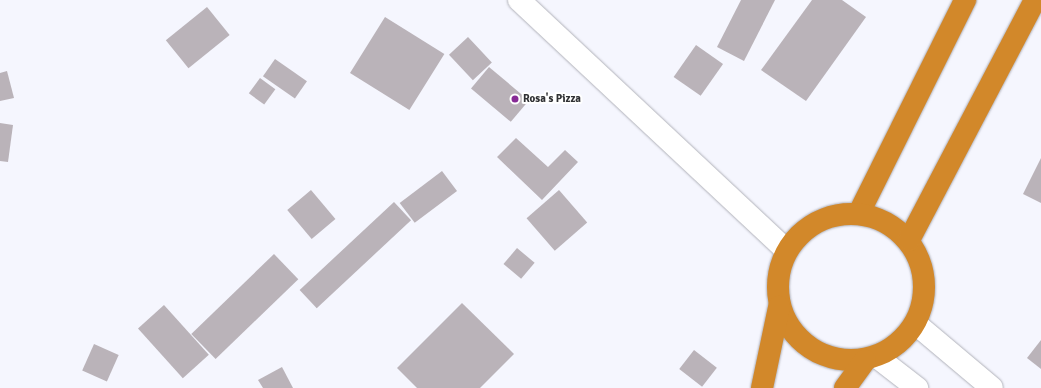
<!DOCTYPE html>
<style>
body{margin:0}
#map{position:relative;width:1041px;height:388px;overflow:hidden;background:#f5f6fe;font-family:Signika,sans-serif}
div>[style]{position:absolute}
.building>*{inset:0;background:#bab3b9;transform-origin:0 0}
.roads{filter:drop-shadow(0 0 1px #b1b2ba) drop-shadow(0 0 1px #b1b2ba)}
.minor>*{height:22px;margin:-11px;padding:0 11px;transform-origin:11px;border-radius:11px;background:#fff}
.highway>*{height:22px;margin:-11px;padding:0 11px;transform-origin:11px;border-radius:11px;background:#d2882a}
.highway>.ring{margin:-11px;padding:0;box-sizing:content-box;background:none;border:22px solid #d2882a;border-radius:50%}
.dots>*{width:11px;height:11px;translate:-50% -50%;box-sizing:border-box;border:2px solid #fff;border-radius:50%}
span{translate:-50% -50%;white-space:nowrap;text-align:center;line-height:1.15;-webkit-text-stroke:4px #fff;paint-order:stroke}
.poi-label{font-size:11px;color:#303134;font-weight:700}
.left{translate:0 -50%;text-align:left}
</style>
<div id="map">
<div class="building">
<i style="clip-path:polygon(741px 0,775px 0,744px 61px,717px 47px)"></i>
<i style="clip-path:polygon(812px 0,842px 0,866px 17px,806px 101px,761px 70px)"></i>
<i style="left:207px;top:7px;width:36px;height:53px;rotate:51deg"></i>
<i style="left:385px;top:17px;width:70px;height:66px;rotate:32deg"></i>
<i style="left:468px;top:37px;width:35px;height:26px;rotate:47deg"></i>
<i style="left:696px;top:45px;width:33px;height:39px;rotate:35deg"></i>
<i style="left:275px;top:59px;width:39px;height:21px;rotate:35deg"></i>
<i style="left:489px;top:67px;width:52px;height:28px;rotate:40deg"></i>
<i style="clip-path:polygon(7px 71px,14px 98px,0 101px,0 73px)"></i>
<i style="left:260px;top:78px;width:19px;height:19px;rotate:36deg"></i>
<i style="clip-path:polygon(0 123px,13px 125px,8px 162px,0 161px)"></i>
<i style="clip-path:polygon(516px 138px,548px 167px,565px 150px,578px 162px,542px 200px,497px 157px)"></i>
<i style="clip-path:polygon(1041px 158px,1041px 203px,1023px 194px)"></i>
<i style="left:442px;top:171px;width:25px;height:53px;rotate:53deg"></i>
<i style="left:311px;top:190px;width:38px;height:31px;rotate:50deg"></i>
<i style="left:559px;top:190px;width:43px;height:43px;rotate:49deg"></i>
<i style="left:394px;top:202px;width:25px;height:129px;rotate:47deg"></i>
<i style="left:517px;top:248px;width:23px;height:21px;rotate:40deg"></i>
<i style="left:274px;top:254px;width:35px;height:115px;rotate:46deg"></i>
<i style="clip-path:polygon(462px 303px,514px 354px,480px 388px,417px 388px,397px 368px)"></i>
<i style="left:164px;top:305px;width:67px;height:35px;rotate:48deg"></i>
<i style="clip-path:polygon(1041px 340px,1041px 369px,1027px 358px)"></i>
<i style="left:94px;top:344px;width:27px;height:29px;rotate:24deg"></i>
<i style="left:694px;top:350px;width:29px;height:24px;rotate:38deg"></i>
<i style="clip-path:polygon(282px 367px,293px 388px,263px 388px,258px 380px)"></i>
</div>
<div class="roads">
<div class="minor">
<i style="left:519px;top:0;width:366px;rotate:43.1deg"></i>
<i style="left:916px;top:324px;width:99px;rotate:40.1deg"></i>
<i style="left:877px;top:357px;width:51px;rotate:37.8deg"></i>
</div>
<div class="highway">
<i style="left:859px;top:213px;width:238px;rotate:-63.5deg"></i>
<i class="ring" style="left:778px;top:214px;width:124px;height:124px"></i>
<i style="left:909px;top:240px;width:271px;rotate:-62.3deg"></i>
<i style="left:762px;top:388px;width:83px;rotate:-78.1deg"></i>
<i style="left:845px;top:388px;width:34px;rotate:-54deg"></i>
</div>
</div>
<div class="dots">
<i style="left:515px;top:99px;background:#872a95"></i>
</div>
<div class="poi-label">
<span class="left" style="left:523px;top:99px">Rosa's Pizza</span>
</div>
</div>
